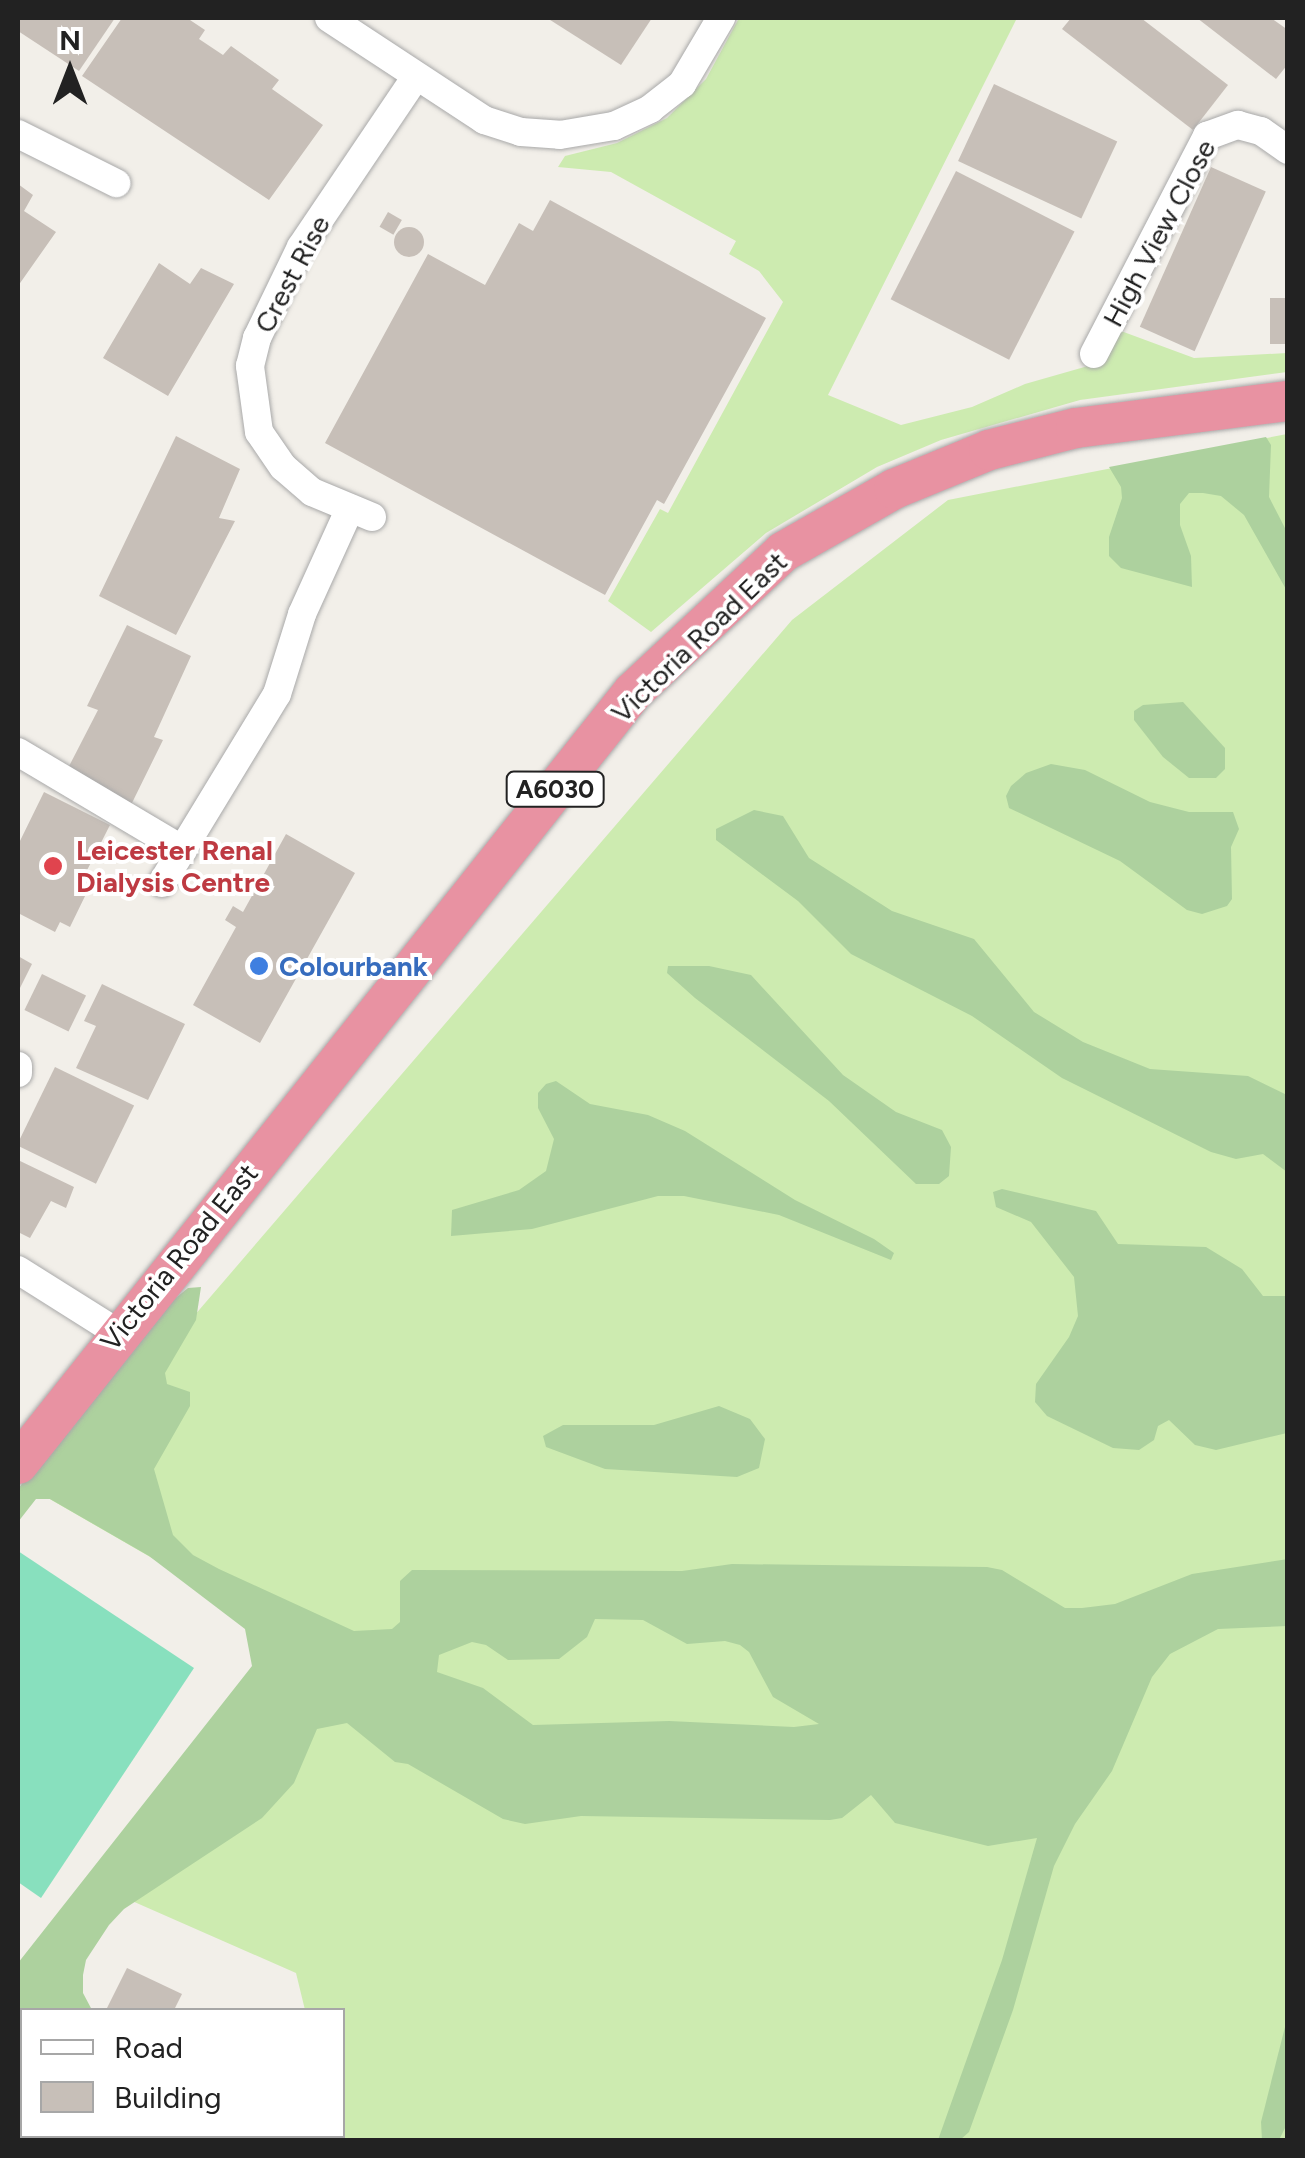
<!DOCTYPE html>
<style>
body{margin:0}
#map{position:relative;width:1305px;height:2158px;overflow:hidden;background:#f2efe9;font-family:Figtree,sans-serif}
div>[style]{position:absolute}
.grass>*{inset:0;background:#cdebb0}
.forest>*{inset:0;background:#add19e}
.pitch>*{inset:0;background:#88e0be}
.building>*{inset:0;background:#c7bfb8;transform-origin:0 0}
.round{border-radius:50%}
.roads{filter:drop-shadow(0 0 2px #a9a9a9) drop-shadow(0 0 2px #a9a9a9)}
.minor>*{height:28px;margin:-14px;padding:0 14px;transform-origin:14px;border-radius:14px;background:#fff}
.highway>*{height:40px;margin:-20px;padding:0 20px;transform-origin:20px;border-radius:20px;background:#e892a2}
.dots>*{width:28px;height:28px;translate:-50% -50%;box-sizing:border-box;border:5px solid #fff;border-radius:50%}
span{translate:-50% -50%;white-space:nowrap;text-align:center;line-height:1.15;-webkit-text-stroke:8px #fff;paint-order:stroke}
.shield-label span{padding:2px 8px;background:#fff;border:2px solid;border-radius:8px;-webkit-text-stroke-width:0}
.shield-label{font-size:25px;color:#222;font-weight:700}
.street-label{font-size:28px;color:#222}
.health-label{font-size:28px;color:#be3a42;font-weight:700}
.left{translate:0 -50%;text-align:left}
.shop-label{font-size:28px;color:#366cbe;font-weight:700}
.frame{position:absolute;inset:0;border:20px solid #222;pointer-events:none}
.legend{position:absolute;left:20px;top:2008px;width:325px;height:130px;box-sizing:border-box;background:#fff;border:2px solid #a7a7a7;margin:0;padding:12px 18px;list-style:none;font-size:30px;color:#222}
.legend li{display:flex;align-items:center;gap:20px;height:50px}
.legend b{width:50px;border:2px solid #a7a7a7}
.north{position:absolute;left:20px;top:20px;width:100px;height:100px;-webkit-text-stroke:8px #fff;paint-order:stroke;rotate:0deg;font-size:28px;font-weight:700;line-height:40px;text-align:center;color:#222}
.north::after{content:'';display:block;margin:auto;width:35px;height:45px;background:#222;clip-path:polygon(50% 0,100% 100%,50% 72%,0 100%)}
</style>
<div id="map">
<div class="grass">
<i style="clip-path:polygon(739px 18px,1017px 18px,828px 395px,901px 425px,972px 407px,1025px 384px,1102px 362px,1121px 331px,1194px 358px,1287px 353px,1287px 372px,1080px 400px,941px 440px,877px 467px,766px 533px,651px 632px,608px 601px,660px 509px,668px 513px,783px 302px,759px 271px,729px 254px,736px 241px,611px 172px,558px 167px,565px 156px,617px 143px,667px 118px,706px 79px)"></i>
<i style="clip-path:polygon(1287px 434px,1287px 2140px,335px 2140px,334px 2136px,342px 2136px,342px 2010px,305px 2010px,296px 1973px,98px 1886px,287px 1636px,41px 1494px,792px 620px,948px 500px)"></i>
</div>
<div class="forest">
<i style="clip-path:polygon(1266px 437px,1271px 445px,1269px 497px,1287px 532px,1287px 591px,1244px 515px,1221px 496px,1203px 493px,1189px 493px,1180px 504px,1180px 525px,1191px 556px,1192px 587px,1121px 568px,1109px 556px,1109px 537px,1122px 498px,1121px 487px,1109px 467px)"></i>
<i style="clip-path:polygon(1183px 702px,1225px 748px,1225px 769px,1216px 778px,1189px 778px,1163px 757px,1134px 720px,1134px 711px,1143px 705px)"></i>
<i style="clip-path:polygon(1051px 764px,1085px 770px,1150px 802px,1189px 812px,1233px 812px,1239px 829px,1231px 847px,1232px 899px,1227px 906px,1202px 914px,1187px 910px,1120px 861px,1009px 808px,1006px 796px,1011px 786px,1026px 773px)"></i>
<i style="clip-path:polygon(754px 810px,783px 816px,809px 858px,892px 911px,974px 939px,1034px 1012px,1083px 1042px,1150px 1069px,1248px 1076px,1287px 1095px,1287px 1172px,1263px 1154px,1236px 1159px,1211px 1152px,1062px 1078px,972px 1016px,851px 954px,798px 901px,716px 840px,716px 829px)"></i>
<i style="clip-path:polygon(668px 966px,709px 966px,751px 975px,843px 1075px,896px 1112px,942px 1130px,951px 1147px,949px 1176px,939px 1184px,916px 1184px,829px 1101px,695px 998px,667px 973px)"></i>
<i style="clip-path:polygon(556px 1081px,590px 1104px,648px 1115px,685px 1131px,795px 1200px,874px 1239px,894px 1253px,891px 1260px,779px 1215px,684px 1196px,658px 1196px,532px 1229px,451px 1236px,452px 1210px,519px 1190px,546px 1171px,554px 1139px,538px 1108px,538px 1093px,546px 1084px)"></i>
<i style="clip-path:polygon(1002px 1189px,1096px 1211px,1118px 1244px,1206px 1247px,1242px 1269px,1263px 1296px,1287px 1296px,1287px 1433px,1216px 1450px,1195px 1445px,1169px 1420px,1158px 1426px,1154px 1440px,1139px 1450px,1113px 1448px,1047px 1416px,1035px 1402px,1036px 1384px,1069px 1337px,1078px 1316px,1074px 1277px,1031px 1222px,996px 1207px,993px 1192px)"></i>
<i style="clip-path:polygon(evenodd,201px 1287px,196px 1320px,165px 1373px,167px 1384px,190px 1392px,190px 1406px,154px 1469px,173px 1535px,193px 1555px,219px 1569px,354px 1631px,392px 1629px,400px 1622px,400px 1581px,412px 1570px,682px 1571px,732px 1564px,987px 1567px,1002px 1570px,1065px 1608px,1082px 1608px,1115px 1604px,1192px 1574px,1288px 1559px,1287px 1626px,1218px 1629px,1170px 1654px,1152px 1677px,1112px 1771px,1075px 1824px,1054px 1866px,1013px 2010px,969px 2132px,960px 2140px,938px 2140px,1002px 1960px,1037px 1838px,988px 1846px,895px 1823px,871px 1795px,842px 1818px,830px 1820px,581px 1816px,525px 1824px,503px 1819px,408px 1764px,395px 1762px,347px 1723px,317px 1729px,294px 1783px,262px 1818px,124px 1909px,109px 1925px,86px 1960px,83px 1975px,83px 1993px,92px 2010px,22px 2010px,22px 2050px,18px 2048px,18px 1963px,252px 1666px,245px 1629px,149px 1556px,50px 1499px,36px 1499px,18px 1522px,18px 1489px,72px 1419px,161px 1310px,188px 1288px,201px 1287px,595px 1619px,643px 1620px,687px 1644px,725px 1641px,740px 1645px,749px 1652px,773px 1697px,819px 1724px,794px 1727px,669px 1721px,533px 1725px,483px 1688px,437px 1672px,439px 1655px,472px 1642px,486px 1645px,508px 1660px,559px 1659px,587px 1637px,595px 1619px)"></i>
<i style="clip-path:polygon(719px 1406px,750px 1419px,765px 1439px,759px 1468px,737px 1477px,605px 1469px,546px 1447px,543px 1436px,563px 1425px,654px 1425px)"></i>
<i style="clip-path:polygon(1287px 2019px,1287px 2124px,1280px 2138px,1262px 2140px,1261px 2122px)"></i>
</div>
<div class="pitch">
<i style="clip-path:polygon(18px 1551px,194px 1668px,41px 1898px,18px 1882px)"></i>
</div>
<div class="building">
<i style="clip-path:polygon(18px 18px,115px 18px,79px 71px,18px 31px)"></i>
<i style="clip-path:polygon(122px 18px,187px 18px,205px 30px,199px 39px,223px 55px,231px 46px,279px 80px,272px 89px,323px 125px,269px 200px,82px 76px)"></i>
<i style="clip-path:polygon(547px 18px,652px 18px,621px 65px)"></i>
<i style="clip-path:polygon(1071px 18px,1141px 18px,1228px 85px,1193px 130px,1062px 29px)"></i>
<i style="clip-path:polygon(1197px 18px,1271px 18px,1288px 30px,1288px 64px,1276px 79px)"></i>
<i style="left:994px;top:84px;width:136px;height:85px;rotate:25deg"></i>
<i style="left:1211px;top:167px;width:60px;height:175px;rotate:24deg"></i>
<i style="left:956px;top:171px;width:133px;height:144px;rotate:27deg"></i>
<i style="clip-path:polygon(18px 184px,33px 195px,24px 211px,56px 232px,18px 286px)"></i>
<i style="clip-path:polygon(550px 200px,766px 318px,664px 504px,657px 500px,605px 595px,325px 443px,428px 254px,485px 285px,519px 223px,533px 231px)"></i>
<i style="left:388px;top:212px;width:16px;height:17px;rotate:30deg"></i>
<i class="round" style="left:394px;top:227px;width:30px;height:30px"></i>
<i style="clip-path:polygon(159px 263px,190px 284px,201px 268px,234px 284px,168px 396px,103px 358px)"></i>
<i style="left:1270px;top:298px;width:18px;height:46px"></i>
<i style="clip-path:polygon(176px 436px,240px 469px,219px 518px,235px 521px,176px 635px,99px 596px)"></i>
<i style="clip-path:polygon(127px 625px,191px 656px,154px 737px,163px 740px,130px 807px,65px 774px,98px 710px,87px 706px)"></i>
<i style="clip-path:polygon(44px 792px,110px 825px,78px 888px,87px 892px,70px 927px,60px 922px,55px 932px,18px 913px,18px 845px)"></i>
<i style="clip-path:polygon(286px 834px,355px 873px,260px 1043px,193px 1005px,236px 927px,225px 920px,233px 906px,243px 912px)"></i>
<i style="clip-path:polygon(18px 956px,32px 964px,18px 992px)"></i>
<i style="left:42px;top:974px;width:49px;height:40px;rotate:26deg"></i>
<i style="clip-path:polygon(102px 984px,185px 1024px,148px 1100px,76px 1068px,96px 1026px,84px 1021px)"></i>
<i style="left:55px;top:1067px;width:88px;height:87px;rotate:26deg"></i>
<i style="clip-path:polygon(18px 1160px,74px 1187px,66px 1208px,51px 1201px,30px 1238px,18px 1232px)"></i>
<i style="clip-path:polygon(127px 1968px,182px 1994px,174px 2010px,107px 2008px)"></i>
</div>
<div class="roads">
<div class="minor">
<i style="left:329px;top:18px;width:186px;rotate:33.3deg"></i>
<i style="left:484px;top:120px;width:39px;rotate:18deg"></i>
<i style="left:521px;top:132px;width:39px;rotate:4deg"></i>
<i style="left:560px;top:135px;width:55px;rotate:-9.5deg"></i>
<i style="left:614px;top:126px;width:40px;rotate:-25deg"></i>
<i style="left:650px;top:109px;width:41px;rotate:-38deg"></i>
<i style="left:682px;top:84px;width:77px;rotate:-59.4deg"></i>
<i style="left:18px;top:134px;width:110px;rotate:26.6deg"></i>
<i style="left:1094px;top:354px;width:246px;rotate:-62.6deg"></i>
<i style="left:1207px;top:136px;width:33px;rotate:-20deg"></i>
<i style="left:1238px;top:125px;width:24px;rotate:15deg"></i>
<i style="left:1261px;top:131px;width:33px;rotate:35deg"></i>
<i style="left:372px;top:517px;width:65px;rotate:-157.4deg"></i>
<i style="left:312px;top:492px;width:38px;rotate:-139deg"></i>
<i style="left:283px;top:467px;width:42px;rotate:-124.4deg"></i>
<i style="left:259px;top:432px;width:67px;rotate:-97.8deg"></i>
<i style="left:250px;top:366px;width:29px;rotate:-76deg"></i>
<i style="left:257px;top:338px;width:101px;rotate:-64.2deg"></i>
<i style="left:301px;top:247px;width:204px;rotate:-56deg"></i>
<i style="left:18px;top:752px;width:192px;rotate:30.7deg"></i>
<i style="left:162px;top:883px;width:221px;rotate:-58.7deg"></i>
<i style="left:277px;top:694px;width:84px;rotate:-72.6deg"></i>
<i style="left:302px;top:614px;width:116px;rotate:-65.6deg"></i>
<i style="left:18px;top:1066px;width:7px;rotate:90deg"></i>
<i style="left:18px;top:1270px;width:118px;rotate:32.2deg"></i>
<i style="left:18px;top:2072px;width:4px;rotate:27deg"></i>
<i style="left:169px;top:2136px;width:13px;rotate:18deg"></i>
</div>
<div class="highway">
<i style="left:18px;top:1464px;width:987px;rotate:-51.46deg"></i>
<i style="left:633px;top:692px;width:205px;rotate:-43deg"></i>
<i style="left:783px;top:552px;width:128px;rotate:-29.6deg"></i>
<i style="left:894px;top:489px;width:103px;rotate:-22.3deg"></i>
<i style="left:989px;top:450px;width:90px;rotate:-14.2deg"></i>
<i style="left:1076px;top:428px;width:214px;rotate:-7.3deg"></i>
</div>
</div>
<div class="dots">
<i style="left:53px;top:866px;background:#e0444e"></i>
<i style="left:259px;top:966px;background:#3f7fe0"></i>
</div>
<div class="shield-label">
<span style="left:555px;top:789px">A6030</span>
</div>
<div class="street-label">
<span style="left:1159px;top:233px;rotate:-62deg">High View Close</span>
<span style="left:292px;top:274px;rotate:-62deg">Crest Rise</span>
<span style="left:699px;top:637px;rotate:-44deg">Victoria Road East</span>
<span style="left:179px;top:1257px;rotate:-51deg">Victoria Road East</span>
</div>
<div class="health-label">
<span class="left" style="left:76px;top:866px">Leicester Renal<br>Dialysis Centre</span>
</div>
<div class="shop-label">
<span class="left" style="left:279px;top:966px">Colourbank</span>
</div>
<div class="frame"></div>
<ul class="legend">
<li><b style="height:12px;background:#fff"></b>Road</li>
<li><b style="height:28px;background:#c7bfb8"></b>Building</li>
</ul>
<div class="north">N</div>
</div>
